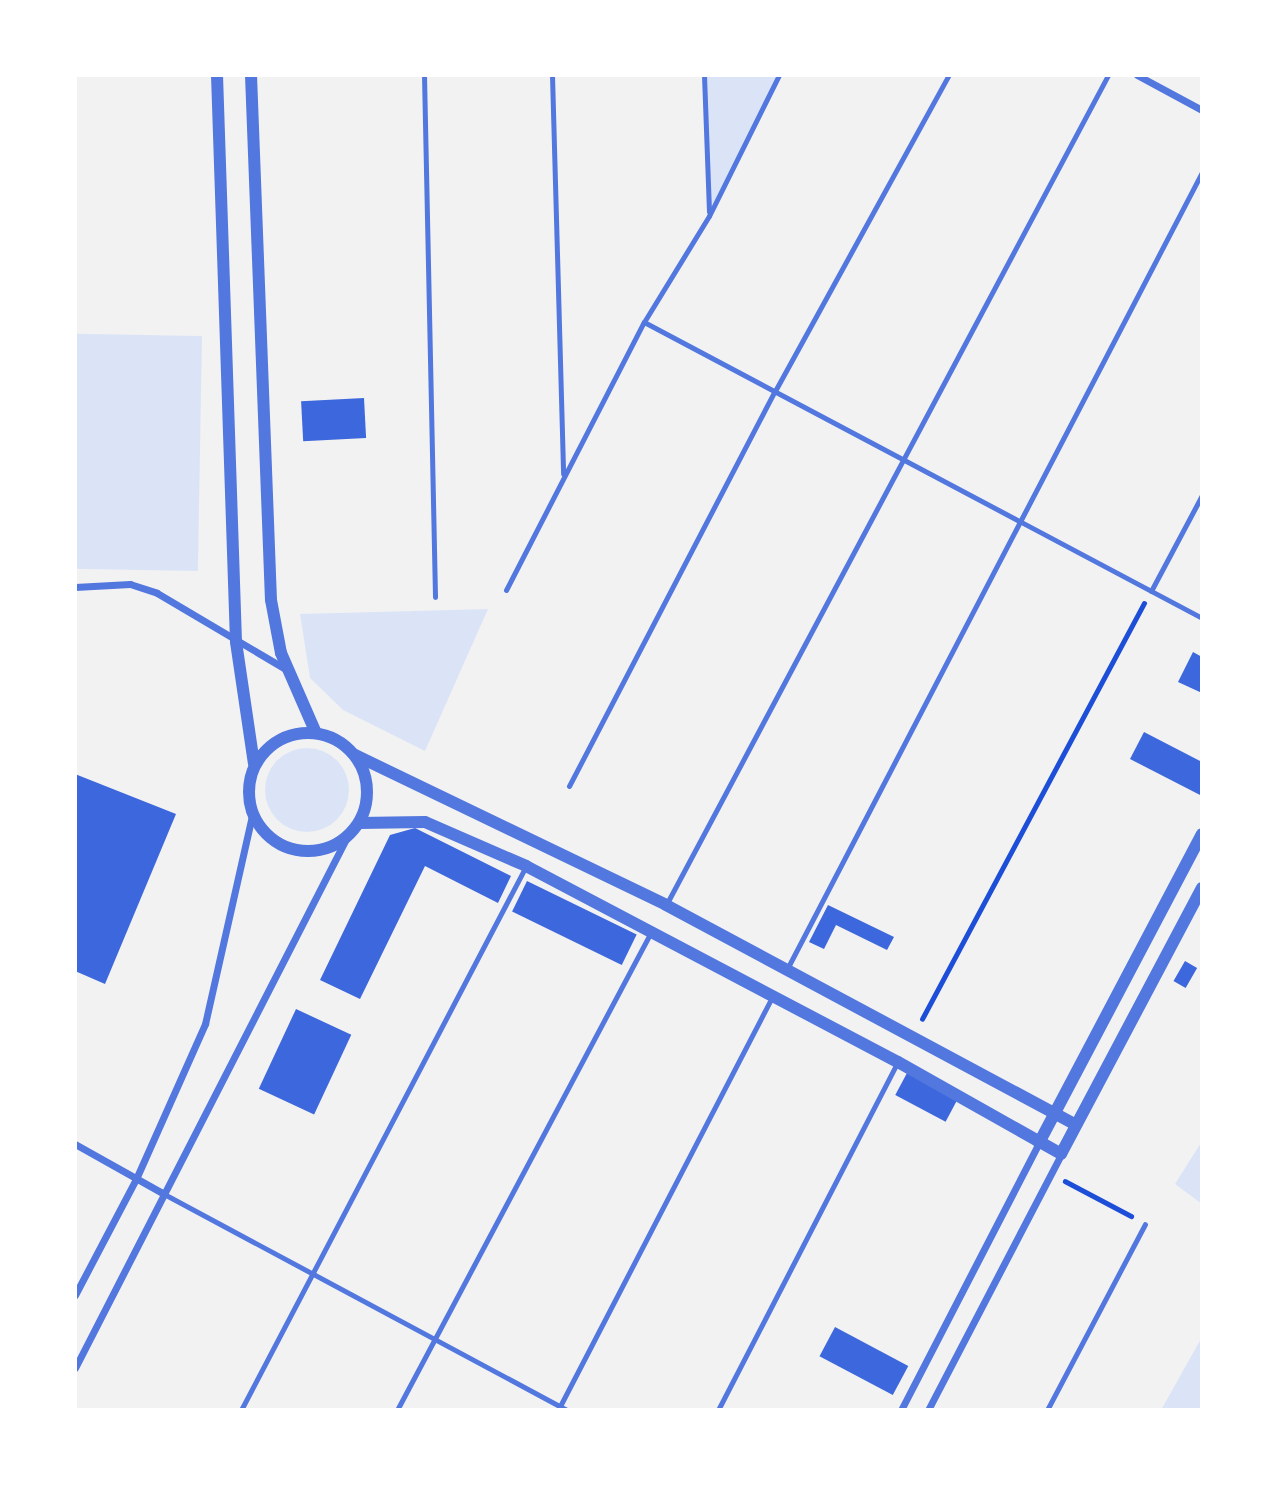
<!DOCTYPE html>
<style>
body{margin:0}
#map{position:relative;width:1277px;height:1485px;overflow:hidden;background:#f2f2f2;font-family:Signika,sans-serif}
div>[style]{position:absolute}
.green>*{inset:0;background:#dbe4f7;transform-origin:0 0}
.round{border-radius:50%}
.building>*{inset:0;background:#3d67dc;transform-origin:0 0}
.path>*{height:4.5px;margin:-2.25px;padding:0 2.25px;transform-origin:2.25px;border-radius:2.25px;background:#1d4ed8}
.service>*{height:5px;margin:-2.5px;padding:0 2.5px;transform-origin:2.5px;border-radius:2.5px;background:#5277de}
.minor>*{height:7px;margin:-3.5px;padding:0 3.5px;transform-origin:3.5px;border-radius:3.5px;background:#5277de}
.tertiary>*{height:12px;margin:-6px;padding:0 6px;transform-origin:6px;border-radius:6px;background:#5277de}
.tertiary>.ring{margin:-6px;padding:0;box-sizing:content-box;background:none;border:12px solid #5277de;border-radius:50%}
span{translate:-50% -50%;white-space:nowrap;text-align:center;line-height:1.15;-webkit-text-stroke:5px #fff;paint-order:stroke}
.frame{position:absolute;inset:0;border:77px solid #fff;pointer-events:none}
</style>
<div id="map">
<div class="green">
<i style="clip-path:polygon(705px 75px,777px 75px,711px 208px)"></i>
<i style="left:202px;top:336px;width:235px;height:127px;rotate:91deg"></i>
<i style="clip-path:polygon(488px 609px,425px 751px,343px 710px,310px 678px,300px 614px)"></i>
<i class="round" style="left:265px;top:748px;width:84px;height:84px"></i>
<i style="clip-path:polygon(1202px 1141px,1202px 1204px,1175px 1184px)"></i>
<i style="clip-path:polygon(1202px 1337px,1202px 1410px,1161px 1410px)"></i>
</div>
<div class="building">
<i style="left:364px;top:398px;width:40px;height:63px;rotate:87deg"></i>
<i style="clip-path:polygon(1193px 652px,1202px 657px,1202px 693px,1178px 682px)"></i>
<i style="clip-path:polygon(1144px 732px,1202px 762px,1202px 796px,1130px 759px)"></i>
<i style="clip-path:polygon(75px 774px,176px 814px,105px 984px,75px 971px)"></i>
<i style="clip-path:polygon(415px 828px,511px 876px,498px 903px,425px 866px,360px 999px,320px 980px,390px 835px)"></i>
<i style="left:527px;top:881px;width:122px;height:34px;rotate:26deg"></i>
<i style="clip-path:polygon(828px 905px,894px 937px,887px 950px,836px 925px,824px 949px,809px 942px)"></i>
<i style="left:1185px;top:961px;width:14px;height:23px;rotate:30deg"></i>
<i style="left:296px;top:1009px;width:61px;height:88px;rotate:25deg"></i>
<i style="left:907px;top:1073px;width:57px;height:25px;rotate:28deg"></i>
<i style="left:835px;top:1327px;width:83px;height:33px;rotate:28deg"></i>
</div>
<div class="path">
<i style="left:922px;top:1019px;width:471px;rotate:-61.9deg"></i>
<i style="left:1065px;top:1181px;width:75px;rotate:27.9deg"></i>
</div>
<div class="service">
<i style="left:424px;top:75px;width:522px;rotate:88.79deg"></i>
<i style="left:552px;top:75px;width:399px;rotate:88.4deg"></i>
<i style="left:704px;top:75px;width:137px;rotate:87.9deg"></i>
<i style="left:644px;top:322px;width:632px;rotate:27.94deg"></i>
<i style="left:506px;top:590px;width:301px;rotate:-62.8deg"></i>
<i style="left:644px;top:322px;width:124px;rotate:-58.5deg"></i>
<i style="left:709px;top:216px;width:157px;rotate:-63.6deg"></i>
<i style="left:1151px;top:591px;width:109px;rotate:-62deg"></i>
<i style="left:569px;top:786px;width:445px;rotate:-62.5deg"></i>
<i style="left:775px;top:391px;width:361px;rotate:-61.2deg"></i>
<i style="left:666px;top:905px;width:940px;rotate:-61.96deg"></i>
<i style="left:787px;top:969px;width:899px;rotate:-62.49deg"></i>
<i style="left:164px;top:1194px;width:457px;rotate:28.2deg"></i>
<i style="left:241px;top:1410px;width:614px;rotate:-62.35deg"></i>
<i style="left:397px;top:1410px;width:539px;rotate:-62.01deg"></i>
<i style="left:558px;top:1410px;width:467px;rotate:-62.6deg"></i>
<i style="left:718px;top:1410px;width:392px;rotate:-62.7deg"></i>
<i style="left:1047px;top:1410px;width:210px;rotate:-62.2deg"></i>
</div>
<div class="minor">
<i style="left:1137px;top:75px;width:74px;rotate:28.3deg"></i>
<i style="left:75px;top:587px;width:55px;rotate:-3.1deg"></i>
<i style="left:130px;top:584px;width:28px;rotate:18deg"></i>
<i style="left:157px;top:593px;width:153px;rotate:30.6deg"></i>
<i style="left:75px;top:1144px;width:102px;rotate:29.3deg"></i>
<i style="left:75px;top:1295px;width:131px;rotate:-62.3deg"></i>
<i style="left:136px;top:1179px;width:170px;rotate:-66deg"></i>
<i style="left:205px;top:1024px;width:214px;rotate:-77.3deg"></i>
<i style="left:75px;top:1368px;width:597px;rotate:-62.88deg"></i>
<i style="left:901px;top:1410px;width:301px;rotate:-62.7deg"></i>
<i style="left:928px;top:1410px;width:288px;rotate:-62.5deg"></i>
</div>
<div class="tertiary">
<i style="left:217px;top:75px;width:567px;rotate:88.08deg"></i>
<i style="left:236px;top:642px;width:123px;rotate:81.6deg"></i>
<i style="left:251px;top:75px;width:525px;rotate:87.82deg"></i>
<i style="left:271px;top:600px;width:54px;rotate:79.3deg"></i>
<i style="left:281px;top:653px;width:87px;rotate:66.4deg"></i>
<i class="ring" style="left:249px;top:733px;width:106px;height:106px"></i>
<i style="left:355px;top:755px;width:345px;rotate:25.7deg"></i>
<i style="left:666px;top:905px;width:465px;rotate:28.2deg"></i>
<i style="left:359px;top:823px;width:66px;rotate:-0.9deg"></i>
<i style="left:425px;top:822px;width:110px;rotate:23.5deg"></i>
<i style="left:526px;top:866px;width:420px;rotate:27.8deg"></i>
<i style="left:898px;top:1062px;width:187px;rotate:29.4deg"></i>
<i style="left:1061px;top:1154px;width:301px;rotate:-62.1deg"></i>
<i style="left:1039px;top:1143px;width:349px;rotate:-62.2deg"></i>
</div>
<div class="frame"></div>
</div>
